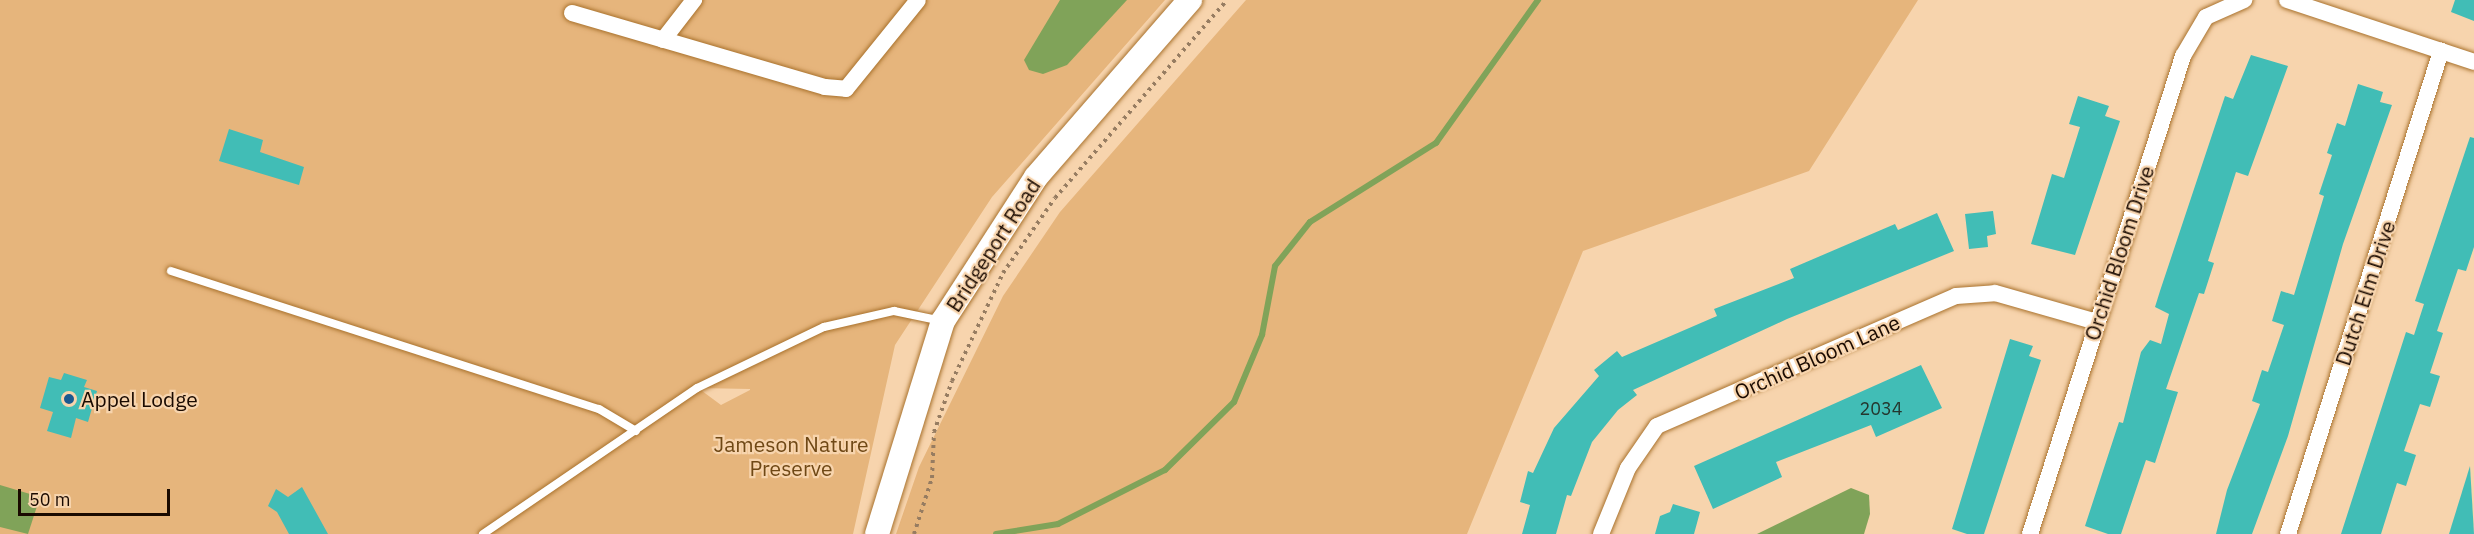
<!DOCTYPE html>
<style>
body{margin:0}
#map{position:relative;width:2474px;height:534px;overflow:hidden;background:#f7d4ad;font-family:"IBM Plex Sans",sans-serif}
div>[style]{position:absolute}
.green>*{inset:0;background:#e6b57c}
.water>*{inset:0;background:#80a359}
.stream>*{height:6px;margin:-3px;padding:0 3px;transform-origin:3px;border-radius:3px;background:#80a359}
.building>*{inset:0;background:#41bdb6}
.path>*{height:4px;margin-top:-2px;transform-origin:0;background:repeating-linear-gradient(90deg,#967c61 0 3px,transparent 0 7.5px)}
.roads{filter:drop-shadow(0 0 2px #a9722d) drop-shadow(0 0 2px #a9722d)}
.lane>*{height:8px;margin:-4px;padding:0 4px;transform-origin:4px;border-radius:4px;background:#fff}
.street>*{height:16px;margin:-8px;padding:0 8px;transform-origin:8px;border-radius:8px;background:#fff}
.secondary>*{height:24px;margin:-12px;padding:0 12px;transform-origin:12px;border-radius:12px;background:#fff}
.dots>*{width:16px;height:16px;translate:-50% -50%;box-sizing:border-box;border:3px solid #f7d4ad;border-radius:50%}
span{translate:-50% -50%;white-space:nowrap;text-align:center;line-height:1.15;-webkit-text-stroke:4.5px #f7d4ad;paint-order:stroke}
.number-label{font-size:18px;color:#24372e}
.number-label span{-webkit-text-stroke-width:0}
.street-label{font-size:21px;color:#1a0a00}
.poi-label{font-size:21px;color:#1a0a00}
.left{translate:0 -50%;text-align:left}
.park-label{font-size:21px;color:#6f4815}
.scale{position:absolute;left:18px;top:489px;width:152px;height:27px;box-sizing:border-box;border:3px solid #1a0a00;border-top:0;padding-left:8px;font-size:18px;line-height:21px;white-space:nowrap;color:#1a0a00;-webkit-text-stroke:4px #f7d4ad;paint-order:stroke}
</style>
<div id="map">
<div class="green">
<i style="clip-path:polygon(evenodd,0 0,1165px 0,992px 197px,895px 345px,853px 534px,0 534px,0 0,698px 388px,750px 389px,750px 390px,721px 405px,698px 388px)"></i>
<i style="clip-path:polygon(1246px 0,1918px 0,1809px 171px,1583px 251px,1467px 534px,896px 534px,919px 467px,1003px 296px,1060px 212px)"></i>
</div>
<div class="water">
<i style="clip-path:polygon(1060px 0,1127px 0,1067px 65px,1043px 74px,1029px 70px,1024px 60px)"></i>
<i style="clip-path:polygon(0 485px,40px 497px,28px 534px,0 527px)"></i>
<i style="clip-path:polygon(1851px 488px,1869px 495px,1870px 514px,1864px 534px,1757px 534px)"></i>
</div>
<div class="stream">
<i style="left:996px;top:534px;width:63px;rotate:-9.2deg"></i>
<i style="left:1058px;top:524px;width:120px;rotate:-26.8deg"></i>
<i style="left:1165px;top:470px;width:97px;rotate:-44.6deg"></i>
<i style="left:1234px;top:402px;width:73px;rotate:-67.3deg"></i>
<i style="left:1262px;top:335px;width:70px;rotate:-79.3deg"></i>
<i style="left:1275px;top:266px;width:56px;rotate:-51.5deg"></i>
<i style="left:1310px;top:222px;width:149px;rotate:-32.1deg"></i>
<i style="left:1436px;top:143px;width:176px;rotate:-54.5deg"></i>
</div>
<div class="building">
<i style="clip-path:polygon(2455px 0,2474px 0,2474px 21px,2451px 12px)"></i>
<i style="clip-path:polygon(2251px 55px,2288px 66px,2248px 176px,2236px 172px,2208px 261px,2214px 263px,2204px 294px,2199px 293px,2166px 389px,2178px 392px,2155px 463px,2146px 460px,2121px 534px,2108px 534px,2085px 526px,2119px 422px,2123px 423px,2141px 352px,2150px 340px,2161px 344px,2169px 314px,2155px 307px,2160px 291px,2225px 96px,2233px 99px)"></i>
<i style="clip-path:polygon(2358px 84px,2383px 92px,2380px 102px,2392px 105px,2343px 244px,2288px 436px,2252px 534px,2216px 534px,2227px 490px,2260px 404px,2252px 401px,2262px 370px,2268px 372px,2284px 325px,2272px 321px,2281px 291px,2294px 295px,2324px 196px,2319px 194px,2332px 155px,2327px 153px,2337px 123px,2345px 126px)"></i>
<i style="clip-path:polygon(2078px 96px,2109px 106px,2105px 116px,2120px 121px,2075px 255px,2031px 244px,2052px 174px,2064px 178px,2080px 127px,2069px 124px)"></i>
<i style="clip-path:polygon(229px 129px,263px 140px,260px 152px,304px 167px,299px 185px,219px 161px)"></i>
<i style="clip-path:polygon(2470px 137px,2474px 138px,2474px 247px,2466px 271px,2458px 269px,2437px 331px,2443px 333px,2430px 373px,2440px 376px,2430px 407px,2420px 404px,2404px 451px,2416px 455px,2406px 486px,2397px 483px,2381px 534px,2341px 534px,2406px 332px,2414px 335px,2424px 304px,2415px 301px)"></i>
<i style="clip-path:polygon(1993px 211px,1996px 234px,1987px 236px,1988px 247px,1969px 249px,1965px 214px)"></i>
<i style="clip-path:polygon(1937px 213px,1954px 251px,1787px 319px,1633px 390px,1637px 395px,1618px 410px,1592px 442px,1571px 496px,1567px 495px,1556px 534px,1522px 534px,1530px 505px,1520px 502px,1528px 471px,1533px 473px,1554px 428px,1599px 376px,1594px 370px,1617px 351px,1622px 357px,1717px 316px,1714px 309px,1794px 278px,1790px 269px,1895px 224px,1898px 230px)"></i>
<i style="clip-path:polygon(2010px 339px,2033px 346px,2029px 356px,2041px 360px,1984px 534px,1967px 534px,1952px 529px)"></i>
<i style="clip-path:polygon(1921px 365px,1942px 408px,1876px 437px,1871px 425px,1776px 462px,1782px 477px,1713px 509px,1694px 466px)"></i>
<i style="clip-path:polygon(64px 373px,87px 380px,84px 387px,97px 391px,88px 422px,76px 418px,71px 438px,47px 431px,53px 412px,40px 408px,49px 377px,61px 380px)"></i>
<i style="clip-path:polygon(2470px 466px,2474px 534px,2449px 534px)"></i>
<i style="clip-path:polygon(302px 487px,328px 534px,289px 534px,277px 512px,268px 506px,276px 489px,288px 497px)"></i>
<i style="clip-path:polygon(1673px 504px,1700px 512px,1694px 534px,1655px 534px,1660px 516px,1670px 512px)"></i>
</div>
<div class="path">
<i style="left:914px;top:534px;width:59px;rotate:-72.2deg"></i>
<i style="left:932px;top:478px;width:46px;rotate:-87.5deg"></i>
<i style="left:934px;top:432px;width:54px;rotate:-70.6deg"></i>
<i style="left:952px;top:381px;width:119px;rotate:-64.7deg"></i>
<i style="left:1003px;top:273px;width:91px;rotate:-55.3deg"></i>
<i style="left:1055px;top:198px;width:262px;rotate:-49deg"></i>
</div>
<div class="roads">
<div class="lane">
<i style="left:171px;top:271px;width:450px;rotate:17.9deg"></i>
<i style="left:599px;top:409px;width:43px;rotate:30.7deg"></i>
<i style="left:483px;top:534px;width:259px;rotate:-34.3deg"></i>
<i style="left:697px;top:388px;width:141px;rotate:-25.7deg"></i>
<i style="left:824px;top:327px;width:72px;rotate:-12.9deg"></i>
<i style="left:894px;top:311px;width:49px;rotate:11.8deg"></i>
</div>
<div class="street">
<i style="left:2287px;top:0;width:197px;rotate:18.3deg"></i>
<i style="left:572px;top:13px;width:264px;rotate:16.3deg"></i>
<i style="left:825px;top:87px;width:21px;rotate:5deg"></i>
<i style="left:846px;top:89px;width:114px;rotate:-51deg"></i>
<i style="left:663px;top:40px;width:51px;rotate:-52.2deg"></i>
<i style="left:1601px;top:534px;width:71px;rotate:-67.8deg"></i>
<i style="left:1628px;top:468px;width:51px;rotate:-55.4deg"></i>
<i style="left:1657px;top:426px;width:326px;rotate:-23.5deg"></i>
<i style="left:1956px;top:296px;width:39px;rotate:-4deg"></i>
<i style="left:1995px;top:293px;width:106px;rotate:15.9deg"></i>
<i style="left:2030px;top:534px;width:502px;rotate:-72.25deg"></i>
<i style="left:2183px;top:56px;width:45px;rotate:-59.5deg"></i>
<i style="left:2206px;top:17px;width:42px;rotate:-24.1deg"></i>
<i style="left:2288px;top:534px;width:507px;rotate:-72.42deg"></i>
</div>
<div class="secondary">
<i style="left:877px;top:534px;width:223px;rotate:-72.8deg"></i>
<i style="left:943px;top:321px;width:171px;rotate:-57.1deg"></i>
<i style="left:1036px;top:177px;width:235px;rotate:-49deg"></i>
</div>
</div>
<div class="dots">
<i style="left:69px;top:399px;background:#1b598f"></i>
</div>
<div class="number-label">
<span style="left:1881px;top:409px">2034</span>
</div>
<div class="street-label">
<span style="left:993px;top:245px;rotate:-57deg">Bridgeport Road</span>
<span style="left:2119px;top:253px;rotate:-72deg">Orchid Bloom Drive</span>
<span style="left:2365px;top:293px;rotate:-72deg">Dutch Elm Drive</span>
<span style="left:1817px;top:357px;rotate:-24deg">Orchid Bloom Lane</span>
</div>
<div class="poi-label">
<span class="left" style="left:81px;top:399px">Appel Lodge</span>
</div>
<div class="park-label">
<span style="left:791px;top:456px">Jameson Nature<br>Preserve</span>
</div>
<div class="scale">50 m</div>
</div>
